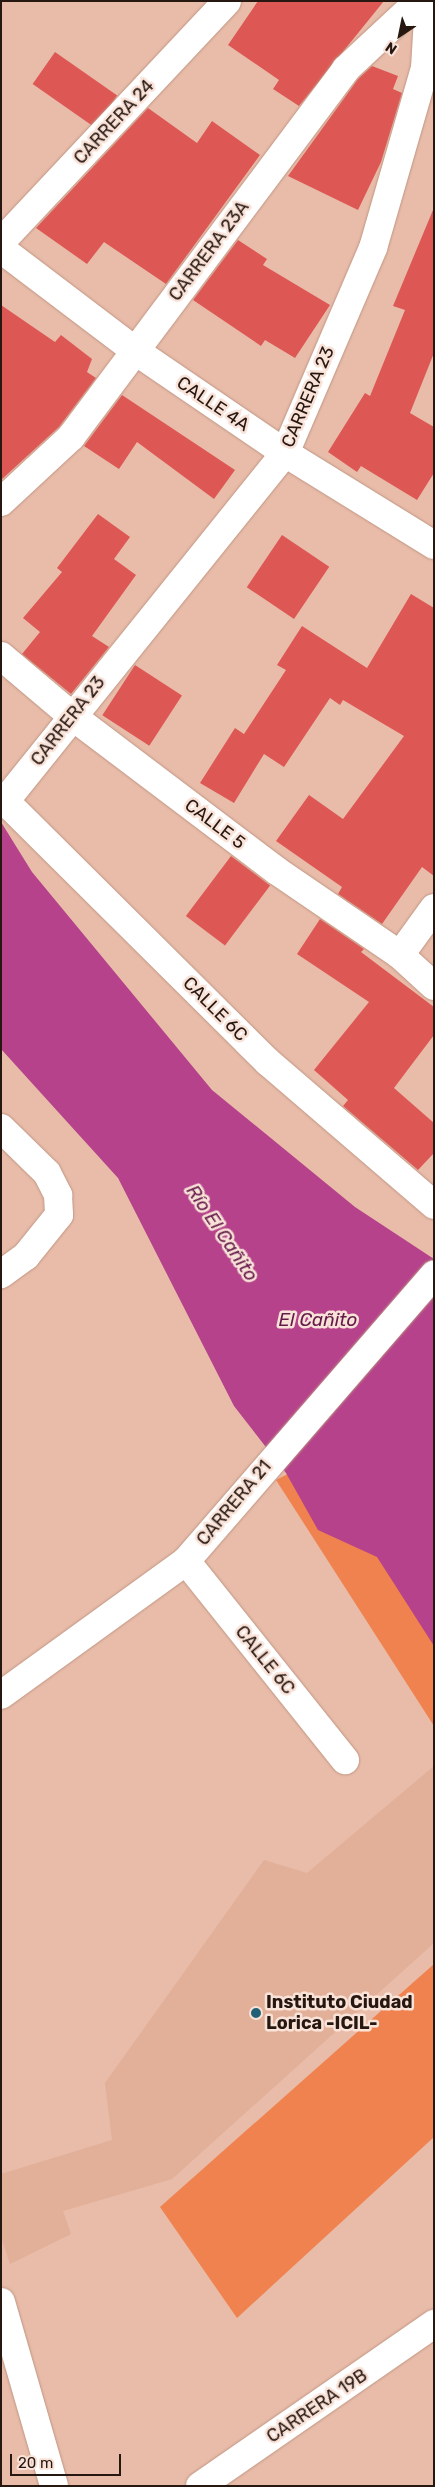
<!DOCTYPE html>
<meta charset="utf-8">
<style>
body{margin:0}
#map{position:relative;width:435px;height:2487px;overflow:hidden;background:#e8bca9;font-family:Rubik,sans-serif}
div>[style]{position:absolute}
.built>*{inset:0;background:#e2af98}
.green>*{inset:0;background:#ef824e}
.water>*{inset:0;background:#b5428b}
.building>*{inset:0;background:#dd5854;transform-origin:0 0}
.roads{filter:drop-shadow(0 0 1px #c09683) drop-shadow(0 0 1px #c09683)}
.street>*{height:28px;margin:-14px;padding:0 14px;transform-origin:14px;border-radius:14px;background:#fff}
.dots>*{width:14px;height:14px;translate:-50% -50%;box-sizing:border-box;border:2px solid #f9e2d8;border-radius:50%}
span{translate:-50% -50%;white-space:nowrap;text-align:center;line-height:1.15;-webkit-text-stroke:5px #f9e2d8;paint-order:stroke}
.street-label{font-size:18px;color:#261710}
.poi-label{font-size:18px;color:#261710;font-weight:700}
.left{translate:0 -50%;text-align:left}
.water-label{font-size:19px;color:#641a4a;font-style:italic}
.frame{position:absolute;inset:0;border:2px solid #261710;pointer-events:none}
.north{position:absolute;left:375px;top:10px;width:50px;height:50px;-webkit-text-stroke:4px #f9e2d8;paint-order:stroke;rotate:214deg;font-size:14px;font-weight:700;line-height:20px;text-align:center;color:#261710}
.north::after{content:'';display:block;margin:auto;width:18px;height:22px;background:#261710;clip-path:polygon(50% 0,100% 100%,50% 72%,0 100%)}
.scale{position:absolute;left:10px;top:2454px;width:111px;height:22px;box-sizing:border-box;border:2px solid #261710;border-top:0;padding-left:6px;font-size:15px;line-height:18px;white-space:nowrap;color:#261710;-webkit-text-stroke:4px #f9e2d8;paint-order:stroke}
</style>
<div id="map">
<div class="built">
<i style="clip-path:polygon(434px 1766px,434px 1943px,172px 2179px,63px 2211px,71px 2234px,10px 2264px,1px 2237px,1px 2174px,112px 2140px,105px 2083px,264px 1860px,307px 1873px)"></i>
</div>
<div class="green">
<i style="clip-path:polygon(434px 1398px,434px 1726px,276px 1480px)"></i>
<i style="clip-path:polygon(434px 1964px,434px 2137px,237px 2318px,160px 2207px)"></i>
</div>
<div class="water">
<i style="clip-path:polygon(1px 822px,32px 872px,212px 1090px,355px 1207px,434px 1259px,434px 1646px,377px 1557px,318px 1530px,286px 1473px,234px 1406px,118px 1178px,1px 1049px)"></i>
</div>
<div class="building">
<i style="clip-path:polygon(258px 1px,384px 1px,299px 106px,273px 89px,279px 80px,228px 45px)"></i>
<i style="left:55px;top:52px;width:76px;height:39px;rotate:35deg"></i>
<i style="clip-path:polygon(372px 66px,398px 76px,393px 89px,402px 93px,381px 162px,358px 210px,288px 176px,358px 79px)"></i>
<i style="clip-path:polygon(148px 108px,197px 143px,212px 121px,260px 155px,166px 284px,104px 242px,87px 264px,36px 228px)"></i>
<i style="clip-path:polygon(433px 210px,434px 353px,410px 413px,434px 427px,434px 473px,417px 500px,361px 466px,357px 472px,328px 452px,365px 393px,370px 396px,405px 310px,393px 306px)"></i>
<i style="clip-path:polygon(238px 240px,267px 259px,263px 265px,330px 305px,295px 358px,265px 340px,261px 346px,193px 300px)"></i>
<i style="clip-path:polygon(1px 305px,55px 342px,61px 335px,92px 359px,87px 372px,96px 378px,59px 427px,1px 480px)"></i>
<i style="clip-path:polygon(122px 395px,235px 470px,214px 499px,137px 442px,119px 469px,84px 446px)"></i>
<i style="clip-path:polygon(98px 514px,130px 537px,114px 559px,136px 575px,92px 636px,109px 647px,71px 694px,22px 654px,40px 632px,23px 618px,62px 572px,57px 568px)"></i>
<i style="left:282px;top:535px;width:57px;height:63px;rotate:34deg"></i>
<i style="clip-path:polygon(411px 594px,434px 608px,434px 876px,422px 867px,382px 924px,338px 894px,342px 887px,276px 841px,309px 795px,343px 819px,404px 736px,343px 700px,340px 705px,330px 698px,284px 767px,264px 754px,234px 803px,200px 783px,235px 728px,244px 734px,286px 670px,277px 665px,302px 626px,367px 668px)"></i>
<i style="left:135px;top:665px;width:56px;height:60px;rotate:33deg"></i>
<i style="left:231px;top:856px;width:49px;height:75px;rotate:37deg"></i>
<i style="clip-path:polygon(320px 919px,364px 949px,361px 952px,434px 1007px,434px 1035px,394px 1088px,434px 1123px,434px 1153px,418px 1170px,343px 1106px,348px 1100px,314px 1070px,369px 1002px,297px 954px)"></i>
</div>
<div class="roads">
<div class="street">
<i style="left:429px;top:1px;width:67px;rotate:93.4deg"></i>
<i style="left:425px;top:68px;width:187px;rotate:106.1deg"></i>
<i style="left:373px;top:248px;width:223px;rotate:113.2deg"></i>
<i style="left:285px;top:453px;width:447px;rotate:128.8deg"></i>
<i style="left:5px;top:801px;width:371px;rotate:44.8deg"></i>
<i style="left:268px;top:1062px;width:219px;rotate:40.7deg"></i>
<i style="left:1px;top:242px;width:330px;rotate:-46.8deg"></i>
<i style="left:1px;top:249px;width:167px;rotate:37.2deg"></i>
<i style="left:134px;top:350px;width:183px;rotate:34.3deg"></i>
<i style="left:285px;top:453px;width:175px;rotate:31.7deg"></i>
<i style="left:1px;top:502px;width:96px;rotate:-42.9deg"></i>
<i style="left:71px;top:437px;width:459px;rotate:-53.2deg"></i>
<i style="left:346px;top:69px;width:100px;rotate:-43deg"></i>
<i style="left:1px;top:656px;width:93px;rotate:40.2deg"></i>
<i style="left:72px;top:716px;width:257px;rotate:37.1deg"></i>
<i style="left:277px;top:871px;width:149px;rotate:34.3deg"></i>
<i style="left:400px;top:955px;width:46px;rotate:42.4deg"></i>
<i style="left:400px;top:955px;width:58px;rotate:-54.1deg"></i>
<i style="left:1px;top:1128px;width:64px;rotate:44.4deg"></i>
<i style="left:47px;top:1173px;width:25px;rotate:63deg"></i>
<i style="left:58px;top:1195px;width:20px;rotate:87deg"></i>
<i style="left:59px;top:1215px;width:53px;rotate:128.8deg"></i>
<i style="left:26px;top:1256px;width:31px;rotate:144deg"></i>
<i style="left:186px;top:1561px;width:255px;rotate:51.4deg"></i>
<i style="left:1px;top:1695px;width:228px;rotate:-35.9deg"></i>
<i style="left:186px;top:1561px;width:379px;rotate:-49.1deg"></i>
<i style="left:1px;top:2302px;width:191px;rotate:73.9deg"></i>
<i style="left:200px;top:2486px;width:285px;rotate:-34.7deg"></i>
</div>
</div>
<div class="dots">
<i style="left:256px;top:2013px;background:#216076"></i>
</div>
<div class="street-label">
<span style="left:114px;top:122px;rotate:-47deg">CARRERA 24</span>
<span style="left:209px;top:251px;rotate:-53deg">CARRERA 23A</span>
<span style="left:308px;top:397px;rotate:-67deg">CARRERA 23</span>
<span style="left:213px;top:404px;rotate:34deg">CALLE 4A</span>
<span style="left:68px;top:721px;rotate:-52deg">CARRERA 23</span>
<span style="left:215px;top:824px;rotate:37deg">CALLE 5</span>
<span style="left:215px;top:1009px;rotate:45deg">CALLE 6C</span>
<span style="left:234px;top:1503px;rotate:-50deg">CARRERA 21</span>
<span style="left:265px;top:1660px;rotate:51deg">CALLE 6C</span>
<span style="left:317px;top:2406px;rotate:-34deg">CARRERA 19B</span>
</div>
<div class="poi-label">
<span class="left" style="left:266px;top:2013px">Instituto Ciudad<br>Lorica -ICIL-</span>
</div>
<div class="water-label">
<span style="left:222px;top:1233px;rotate:56deg">Río El Cañito</span>
<span style="left:318px;top:1320px">El Cañito</span>
</div>
<div class="frame"></div>
<div class="north">N</div>
<div class="scale">20 m</div>
</div>
